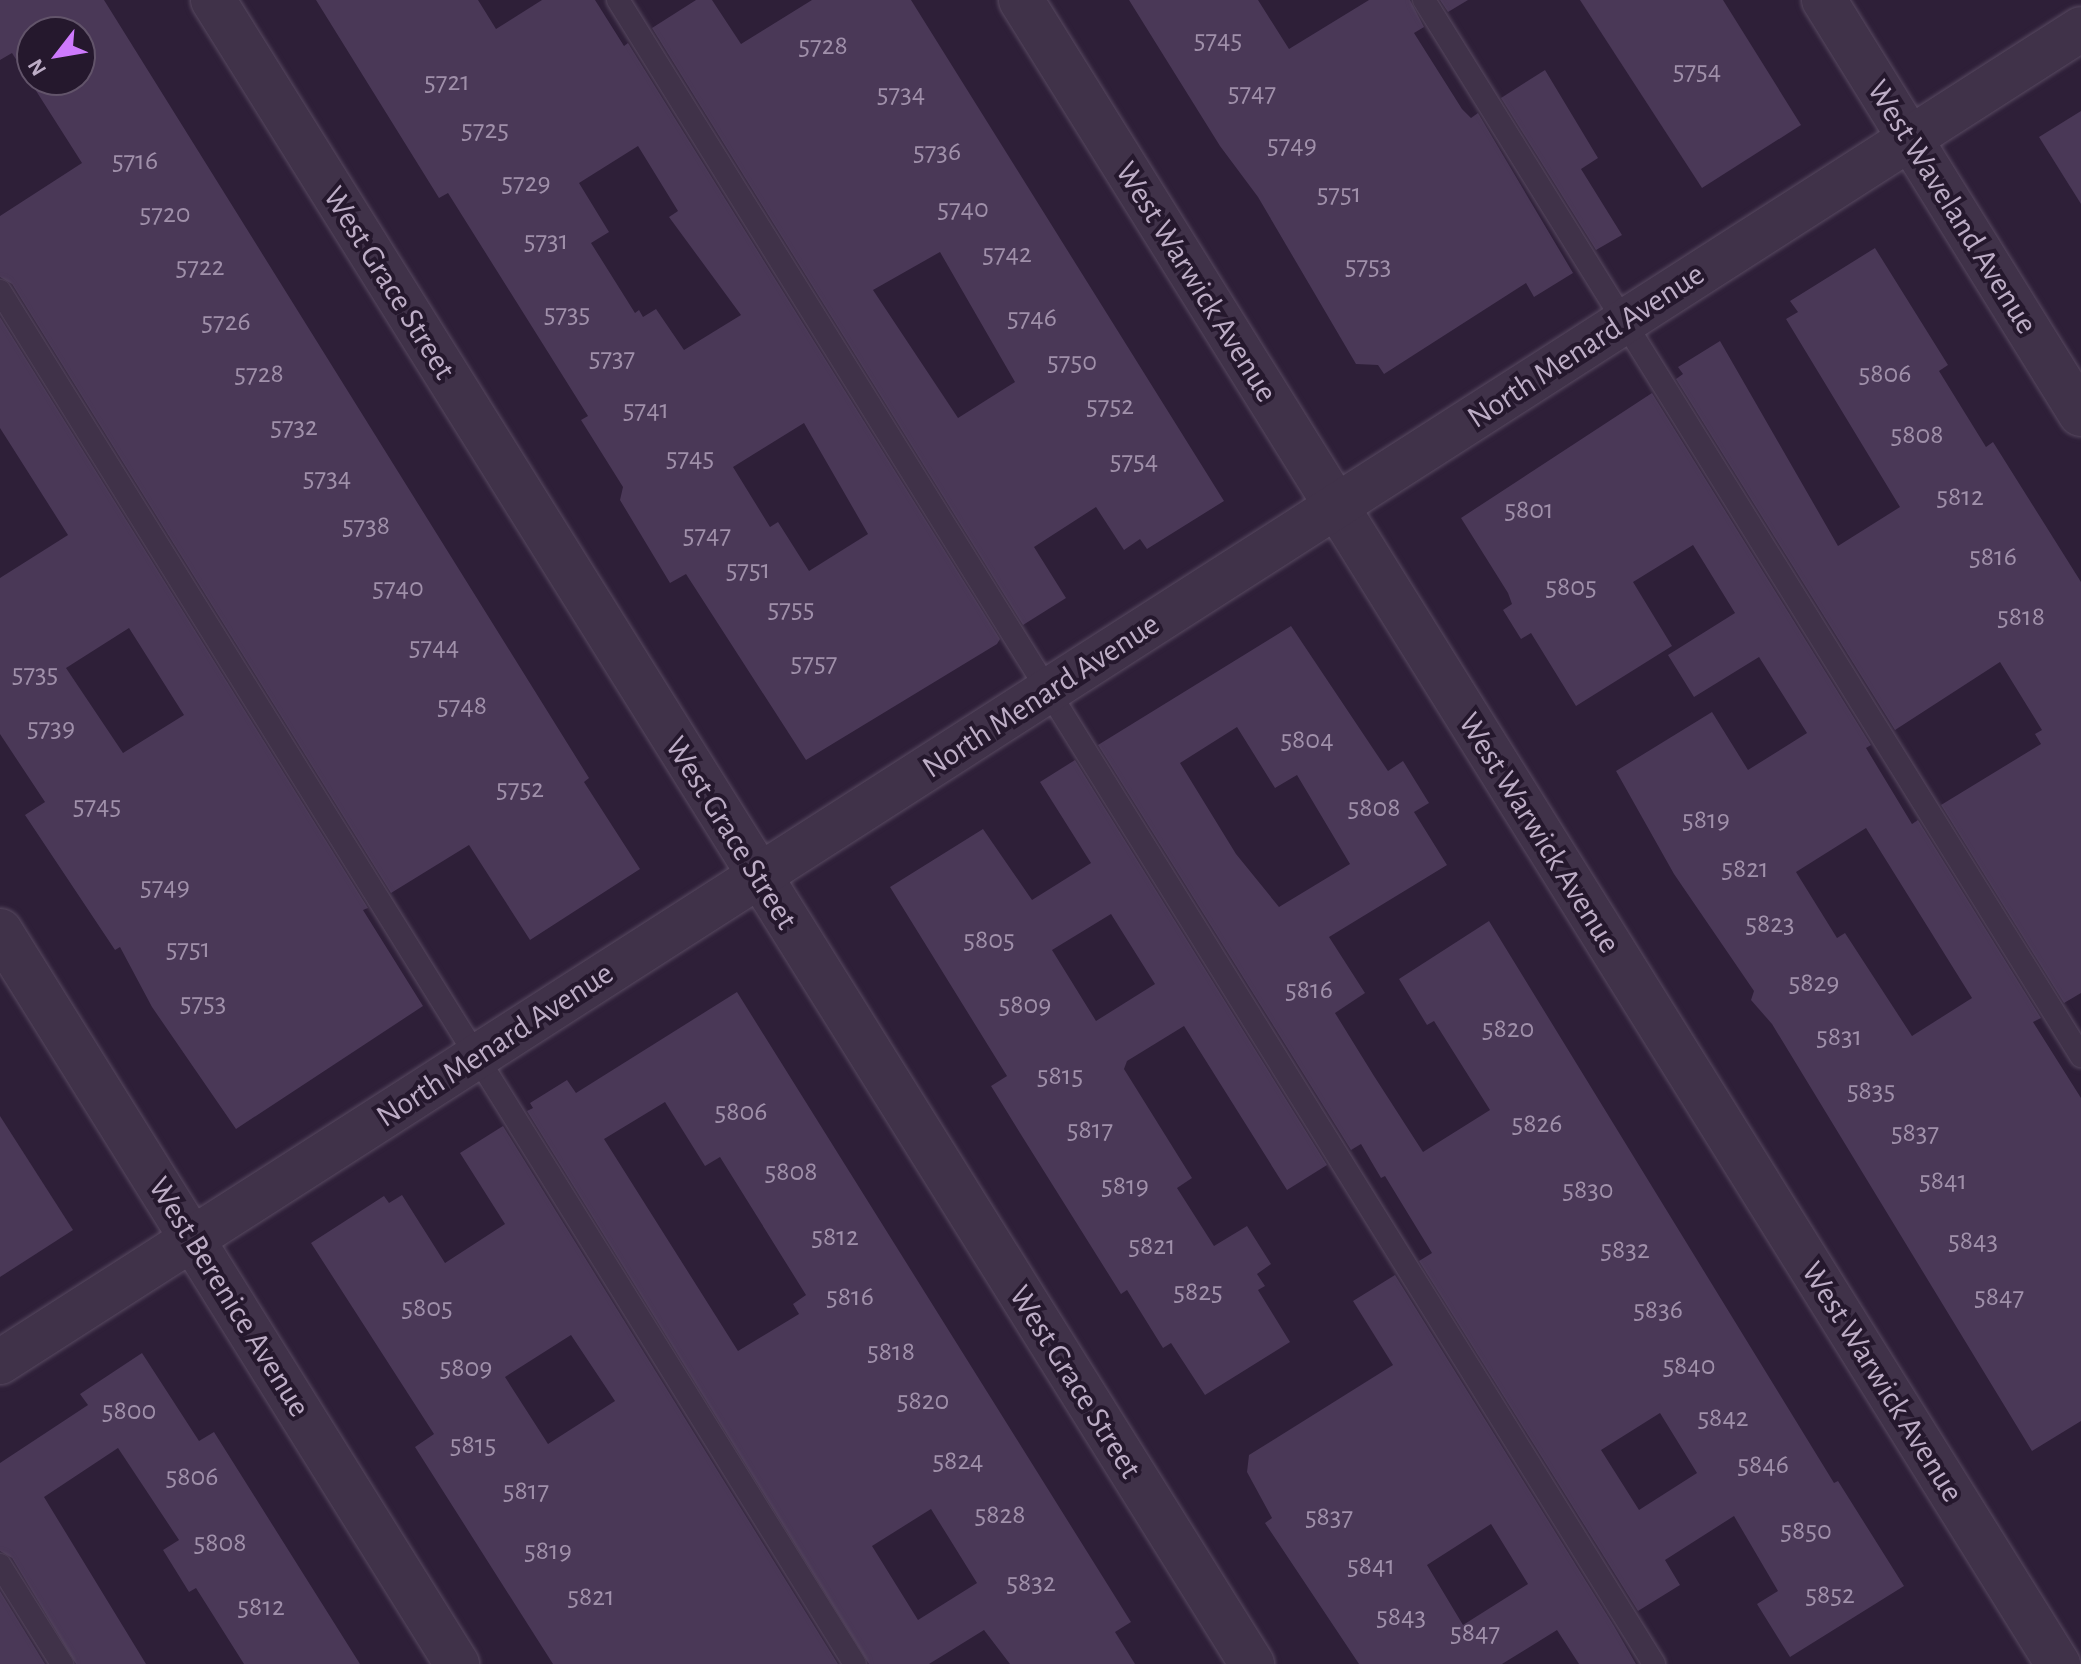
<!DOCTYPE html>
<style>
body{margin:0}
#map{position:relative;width:2081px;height:1664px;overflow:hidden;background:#2e1f38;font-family:"Alegreya Sans",sans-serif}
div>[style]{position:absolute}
.building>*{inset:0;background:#4a3857}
.roads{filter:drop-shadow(0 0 2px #584a61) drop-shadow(0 0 2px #584a61)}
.service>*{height:22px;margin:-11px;padding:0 11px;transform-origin:11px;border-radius:11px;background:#403249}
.minor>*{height:44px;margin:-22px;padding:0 22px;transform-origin:22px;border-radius:22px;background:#403249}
span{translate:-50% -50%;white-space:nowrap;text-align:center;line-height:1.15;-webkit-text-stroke:8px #25182d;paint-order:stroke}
.number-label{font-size:28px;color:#a090aa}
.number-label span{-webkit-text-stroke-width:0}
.street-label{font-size:32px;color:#bdadc6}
.north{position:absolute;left:16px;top:16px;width:80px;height:80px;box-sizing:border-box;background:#25182d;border:2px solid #62546a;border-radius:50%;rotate:239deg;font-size:22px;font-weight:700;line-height:32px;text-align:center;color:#bdadc6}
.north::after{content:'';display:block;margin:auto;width:28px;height:36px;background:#ce7afd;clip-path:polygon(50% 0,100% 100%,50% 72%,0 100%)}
</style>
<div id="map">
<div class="building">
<i style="clip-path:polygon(evenodd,0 0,104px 0,589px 778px,584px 782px,640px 869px,530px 940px,469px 845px,391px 893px,12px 284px,0 277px,0 216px,82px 163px,12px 53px,0 60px,0 0,32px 32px,80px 32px,80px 80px,32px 80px,32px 32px)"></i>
<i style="clip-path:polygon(evenodd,316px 0,478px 0,496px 29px,542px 0,595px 0,624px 46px,628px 43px,1000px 639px,997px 644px,806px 760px,686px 574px,670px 583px,620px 500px,623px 487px,581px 420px,588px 416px,448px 193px,439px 198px,316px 0,638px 146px,678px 211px,669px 217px,741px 315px,684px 350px,656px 309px,643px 317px,639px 310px,635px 313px,591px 243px,609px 232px,579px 183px,638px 146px,316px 0,804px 423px,868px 534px,809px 571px,778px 522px,770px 527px,733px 467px,804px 423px)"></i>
<i style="clip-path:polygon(evenodd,696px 0,712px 0,741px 44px,812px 0,911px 0,1224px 501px,1147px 549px,1140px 539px,1124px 550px,1096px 507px,1034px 547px,1066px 598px,1023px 625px,652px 28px,696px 0,940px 252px,1015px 382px,958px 418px,873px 290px,940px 252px)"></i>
<i style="clip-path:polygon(1129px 0,1258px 0,1289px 49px,1369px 0,1410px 0,1424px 27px,1414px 33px,1462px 109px,1471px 118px,1478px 113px,1573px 273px,1534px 297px,1526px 283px,1384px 374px,1378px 365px,1356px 364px,1258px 197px,1220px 146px)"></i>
<i style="clip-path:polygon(1440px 0,1468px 0,1448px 12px)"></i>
<i style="clip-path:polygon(1580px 0,1723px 0,1801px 125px,1702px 188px)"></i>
<i style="clip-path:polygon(1545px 70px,1598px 158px,1581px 169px,1622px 235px,1596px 250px,1501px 98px)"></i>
<i style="clip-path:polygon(2081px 111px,2081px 204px,2039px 137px)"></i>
<i style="clip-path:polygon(1875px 248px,1948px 365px,1939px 371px,1986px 447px,1993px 442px,2081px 582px,2081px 993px,2064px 1003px,1941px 805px,2041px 744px,2035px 734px,2042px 730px,2000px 662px,1895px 730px,1676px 379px,1683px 374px,1678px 367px,1720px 341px,1838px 546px,1900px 507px,1786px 319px,1798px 312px,1790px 301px)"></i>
<i style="clip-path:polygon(evenodd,0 317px,368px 908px,363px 910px,423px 1006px,236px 1129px,152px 1007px,120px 947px,115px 950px,25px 815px,45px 802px,0 734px,0 578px,68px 535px,0 428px,0 317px,129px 628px,184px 715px,123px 753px,66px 668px,129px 628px)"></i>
<i style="clip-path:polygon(evenodd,1652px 393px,1871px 745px,1866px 748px,1912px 824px,1918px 820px,2041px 1018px,2033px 1022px,2081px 1098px,2081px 1421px,2032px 1451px,1772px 1024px,1751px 1000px,1754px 991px,1674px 874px,1616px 771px,1712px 712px,1748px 770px,1807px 733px,1759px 657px,1694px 697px,1668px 655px,1735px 613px,1693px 545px,1633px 582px,1672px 646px,1576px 706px,1531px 633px,1521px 639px,1503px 610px,1512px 604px,1508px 593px,1461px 518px,1652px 393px,1866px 828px,1972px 998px,1912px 1036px,1845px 933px,1837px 938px,1796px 872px,1866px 828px)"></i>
<i style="clip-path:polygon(evenodd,1291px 626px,1388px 771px,1403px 761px,1429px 803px,1414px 812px,1447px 865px,1329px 937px,1365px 993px,1335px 1013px,1374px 1076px,1423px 1152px,1490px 1110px,1434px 1021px,1427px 1025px,1399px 979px,1489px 921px,1834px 1483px,1838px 1481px,1904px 1586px,1790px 1657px,1757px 1604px,1778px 1591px,1734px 1516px,1665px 1560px,1680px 1585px,1638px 1611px,1419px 1261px,1432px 1253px,1385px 1176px,1381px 1178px,1361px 1144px,1351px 1150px,1098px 745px,1291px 626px,1237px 727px,1275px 788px,1297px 775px,1350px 864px,1279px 907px,1236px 854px,1180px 763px,1237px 727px,1291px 626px,1660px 1413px,1697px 1473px,1639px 1510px,1601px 1450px,1660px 1413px)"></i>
<i style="clip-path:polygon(evenodd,1075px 760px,1327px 1165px,1287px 1190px,1184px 1026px,1127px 1061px,1124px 1069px,1192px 1178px,1177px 1188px,1214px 1246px,1247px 1226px,1271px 1264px,1257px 1274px,1265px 1286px,1258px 1290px,1290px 1342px,1205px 1395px,1171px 1343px,1163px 1348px,1127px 1290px,1121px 1294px,1020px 1133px,991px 1086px,1007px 1076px,890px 887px,983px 829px,1032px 900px,1091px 863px,1040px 782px,1075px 760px,1111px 914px,1155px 984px,1096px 1021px,1052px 950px,1111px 914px)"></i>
<i style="clip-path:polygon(evenodd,737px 992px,1131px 1622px,1115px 1632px,1135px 1664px,1010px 1664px,984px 1630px,929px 1664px,869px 1664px,527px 1111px,533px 1108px,530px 1103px,567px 1080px,576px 1093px,737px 992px,665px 1102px,705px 1166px,720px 1157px,806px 1295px,793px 1304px,799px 1314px,738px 1351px,604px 1139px,665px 1102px,737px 992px,931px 1509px,977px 1583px,918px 1620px,872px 1546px,931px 1509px)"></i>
<i style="clip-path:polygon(0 1116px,73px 1230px,0 1277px)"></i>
<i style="clip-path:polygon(evenodd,503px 1126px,838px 1664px,553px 1664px,415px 1447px,434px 1434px,311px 1243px,384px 1196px,389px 1203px,402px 1195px,445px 1263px,505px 1224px,460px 1153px,503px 1126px,571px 1335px,615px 1401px,548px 1444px,505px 1377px,571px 1335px)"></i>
<i style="clip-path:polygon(evenodd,1395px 1275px,1614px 1626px,1636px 1664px,1579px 1664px,1557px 1630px,1502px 1664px,1359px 1664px,1265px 1523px,1272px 1518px,1247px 1472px,1249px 1455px,1393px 1365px,1353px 1301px,1395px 1275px,1491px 1524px,1528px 1584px,1463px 1625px,1427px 1565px,1491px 1524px)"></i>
<i style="clip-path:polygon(142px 1353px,199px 1441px,214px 1432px,360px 1664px,244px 1664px,196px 1588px,189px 1592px,163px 1550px,179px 1540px,118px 1448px,44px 1497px,146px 1664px,76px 1664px,12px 1558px,0 1551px,0 1463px,88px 1405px,80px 1394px)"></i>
<i style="clip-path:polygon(0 1591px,45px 1664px,0 1664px)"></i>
</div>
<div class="roads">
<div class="service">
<i style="left:618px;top:0;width:1960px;rotate:58.09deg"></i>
<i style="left:1424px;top:0;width:1244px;rotate:58.11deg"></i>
<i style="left:0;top:291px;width:1617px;rotate:58.09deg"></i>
<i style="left:0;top:1565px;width:117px;rotate:57.9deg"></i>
</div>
<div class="minor">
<i style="left:213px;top:0;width:1962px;rotate:58.02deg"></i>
<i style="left:1021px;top:0;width:1961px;rotate:58.07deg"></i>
<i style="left:1824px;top:0;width:487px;rotate:58.2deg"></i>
<i style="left:0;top:931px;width:864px;rotate:58.06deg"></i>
<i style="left:0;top:1362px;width:2471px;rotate:-32.64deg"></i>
</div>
</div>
<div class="number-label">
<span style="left:1218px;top:40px">5745</span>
<span style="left:823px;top:46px">5728</span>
<span style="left:1697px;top:71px">5754</span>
<span style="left:447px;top:82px">5721</span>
<span style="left:1252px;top:93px">5747</span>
<span style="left:901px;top:94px">5734</span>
<span style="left:485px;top:130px">5725</span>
<span style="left:1292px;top:145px">5749</span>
<span style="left:937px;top:152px">5736</span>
<span style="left:135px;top:161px">5716</span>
<span style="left:526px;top:183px">5729</span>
<span style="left:1339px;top:194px">5751</span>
<span style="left:963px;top:209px">5740</span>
<span style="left:165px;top:214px">5720</span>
<span style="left:546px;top:241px">5731</span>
<span style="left:1007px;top:254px">5742</span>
<span style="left:1368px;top:266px">5753</span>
<span style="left:200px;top:267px">5722</span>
<span style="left:567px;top:314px">5735</span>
<span style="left:1032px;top:318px">5746</span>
<span style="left:226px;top:322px">5726</span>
<span style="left:612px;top:358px">5737</span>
<span style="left:1072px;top:362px">5750</span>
<span style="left:259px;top:374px">5728</span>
<span style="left:1885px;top:374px">5806</span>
<span style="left:1110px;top:406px">5752</span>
<span style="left:646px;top:410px">5741</span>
<span style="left:294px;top:427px">5732</span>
<span style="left:1917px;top:435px">5808</span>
<span style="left:690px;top:458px">5745</span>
<span style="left:1134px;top:461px">5754</span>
<span style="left:327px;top:478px">5734</span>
<span style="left:1960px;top:497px">5812</span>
<span style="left:1529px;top:510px">5801</span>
<span style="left:366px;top:526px">5738</span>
<span style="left:707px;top:535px">5747</span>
<span style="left:1993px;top:557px">5816</span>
<span style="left:748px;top:570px">5751</span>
<span style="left:1571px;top:587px">5805</span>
<span style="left:398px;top:588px">5740</span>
<span style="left:791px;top:609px">5755</span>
<span style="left:2021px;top:617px">5818</span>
<span style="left:434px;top:647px">5744</span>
<span style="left:814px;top:663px">5757</span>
<span style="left:35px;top:674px">5735</span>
<span style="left:462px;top:706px">5748</span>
<span style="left:51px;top:728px">5739</span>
<span style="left:1307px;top:740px">5804</span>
<span style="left:520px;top:789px">5752</span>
<span style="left:97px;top:806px">5745</span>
<span style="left:1374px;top:808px">5808</span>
<span style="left:1706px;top:820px">5819</span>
<span style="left:1745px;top:869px">5821</span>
<span style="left:165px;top:887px">5749</span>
<span style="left:1770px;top:924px">5823</span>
<span style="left:989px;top:940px">5805</span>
<span style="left:188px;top:949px">5751</span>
<span style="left:1814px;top:983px">5829</span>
<span style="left:1309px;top:990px">5816</span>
<span style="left:203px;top:1003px">5753</span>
<span style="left:1025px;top:1005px">5809</span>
<span style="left:1508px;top:1029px">5820</span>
<span style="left:1839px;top:1037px">5831</span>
<span style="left:1060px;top:1076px">5815</span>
<span style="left:1871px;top:1091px">5835</span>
<span style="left:741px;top:1112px">5806</span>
<span style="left:1537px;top:1124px">5826</span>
<span style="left:1090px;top:1130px">5817</span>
<span style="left:1915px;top:1133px">5837</span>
<span style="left:791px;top:1172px">5808</span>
<span style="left:1943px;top:1181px">5841</span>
<span style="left:1125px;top:1186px">5819</span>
<span style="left:1588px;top:1190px">5830</span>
<span style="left:835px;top:1237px">5812</span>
<span style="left:1973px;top:1241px">5843</span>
<span style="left:1152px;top:1246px">5821</span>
<span style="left:1625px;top:1250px">5832</span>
<span style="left:1198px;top:1292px">5825</span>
<span style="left:850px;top:1297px">5816</span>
<span style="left:1999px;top:1297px">5847</span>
<span style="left:427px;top:1308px">5805</span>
<span style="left:1658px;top:1310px">5836</span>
<span style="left:891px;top:1352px">5818</span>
<span style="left:1689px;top:1366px">5840</span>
<span style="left:466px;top:1368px">5809</span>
<span style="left:923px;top:1401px">5820</span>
<span style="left:129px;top:1411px">5800</span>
<span style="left:1723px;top:1418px">5842</span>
<span style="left:473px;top:1445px">5815</span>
<span style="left:958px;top:1461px">5824</span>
<span style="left:1763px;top:1465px">5846</span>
<span style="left:192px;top:1477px">5806</span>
<span style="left:526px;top:1491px">5817</span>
<span style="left:1000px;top:1515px">5828</span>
<span style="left:1329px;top:1517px">5837</span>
<span style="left:1806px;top:1531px">5850</span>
<span style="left:220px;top:1543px">5808</span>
<span style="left:548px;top:1551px">5819</span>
<span style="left:1371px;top:1566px">5841</span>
<span style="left:1031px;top:1583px">5832</span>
<span style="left:1830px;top:1595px">5852</span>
<span style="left:591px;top:1597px">5821</span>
<span style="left:261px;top:1607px">5812</span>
<span style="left:1401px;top:1617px">5843</span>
<span style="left:1475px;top:1633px">5847</span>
</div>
<div class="street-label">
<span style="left:1952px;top:207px;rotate:58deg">West Waveland Avenue</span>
<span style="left:1196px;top:282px;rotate:58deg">West Warwick Avenue</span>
<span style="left:389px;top:283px;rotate:58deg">West Grace Street</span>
<span style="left:1586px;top:346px;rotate:-33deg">North Menard Avenue</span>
<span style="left:1041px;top:696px;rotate:-33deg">North Menard Avenue</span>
<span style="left:731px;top:833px;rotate:58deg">West Grace Street</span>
<span style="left:1539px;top:833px;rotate:58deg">West Warwick Avenue</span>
<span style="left:495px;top:1045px;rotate:-33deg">North Menard Avenue</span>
<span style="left:229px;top:1297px;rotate:58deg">West Berenice Avenue</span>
<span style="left:1075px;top:1382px;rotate:58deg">West Grace Street</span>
<span style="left:1882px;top:1382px;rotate:58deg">West Warwick Avenue</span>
</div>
<div class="north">N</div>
</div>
